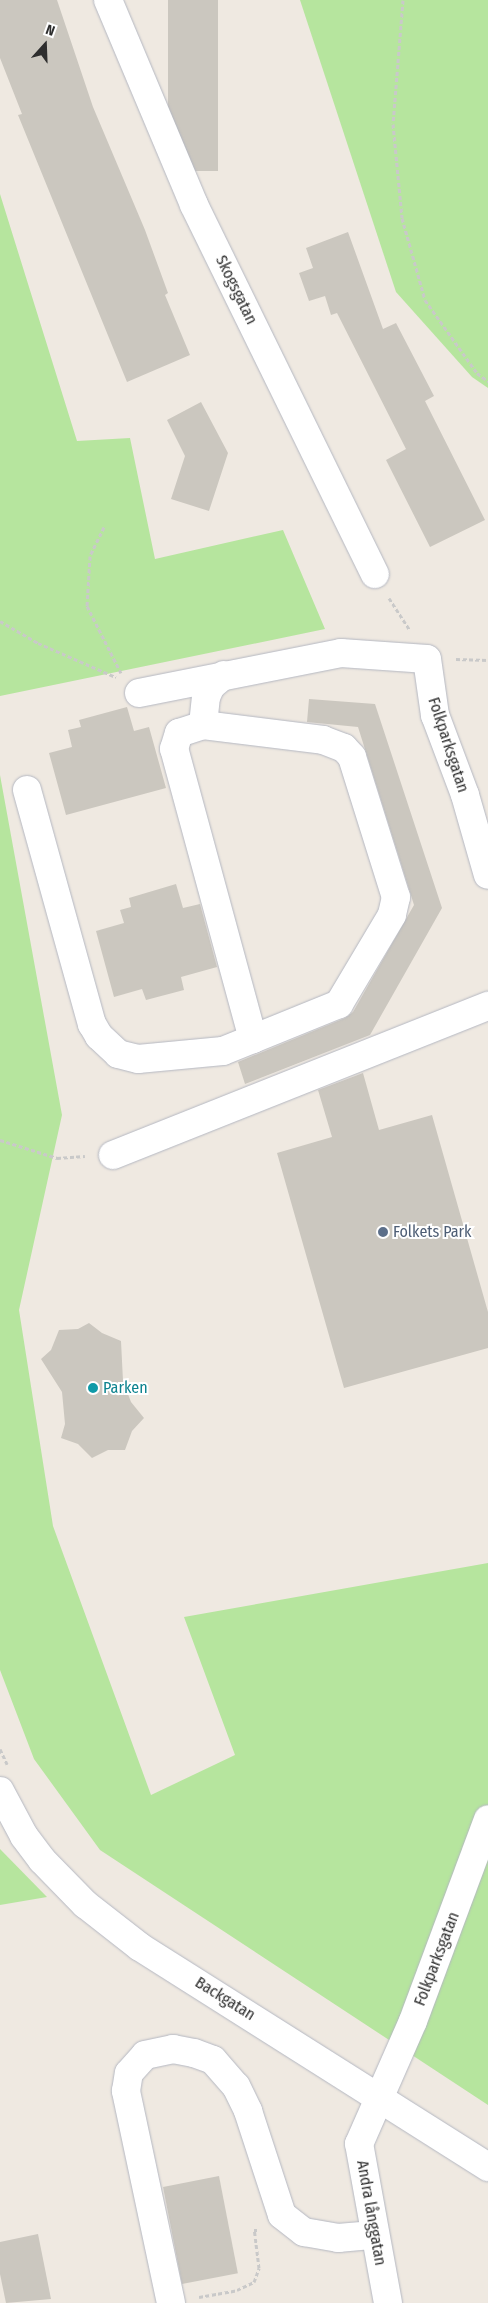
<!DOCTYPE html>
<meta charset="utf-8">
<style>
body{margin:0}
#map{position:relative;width:488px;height:2303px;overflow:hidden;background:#efe9e1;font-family:"Fira Sans Condensed",sans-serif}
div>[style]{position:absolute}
.green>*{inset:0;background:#b6e59e}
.building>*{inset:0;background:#cbc7bf;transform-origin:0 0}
.path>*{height:3px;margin-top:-1.5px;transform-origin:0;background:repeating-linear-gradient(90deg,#c9c9c9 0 4px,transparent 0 6.5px)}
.roads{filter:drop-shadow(0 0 1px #b4b7c1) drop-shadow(0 0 1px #b4b7c1)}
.minor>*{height:28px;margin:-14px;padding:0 14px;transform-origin:14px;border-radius:14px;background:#fff}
.dots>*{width:14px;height:14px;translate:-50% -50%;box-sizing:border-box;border:2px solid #fff;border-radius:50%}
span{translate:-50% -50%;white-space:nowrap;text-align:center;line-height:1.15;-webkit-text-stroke:4px #fff;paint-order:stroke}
.street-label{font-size:16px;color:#2e2e2e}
.service-label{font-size:16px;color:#4e5e75}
.left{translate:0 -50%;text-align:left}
.culture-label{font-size:16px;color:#0d838f}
.north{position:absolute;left:20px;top:20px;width:50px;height:50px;-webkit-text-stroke:4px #fff;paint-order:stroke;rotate:20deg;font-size:14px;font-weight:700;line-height:20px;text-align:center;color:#2e2e2e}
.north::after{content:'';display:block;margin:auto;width:18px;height:22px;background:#2e2e2e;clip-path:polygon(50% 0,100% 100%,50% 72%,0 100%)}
</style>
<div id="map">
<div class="green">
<i style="clip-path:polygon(300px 0,488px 0,488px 388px,472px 377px,396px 292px)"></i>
<i style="clip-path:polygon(0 194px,77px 441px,130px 438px,155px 559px,283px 530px,325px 629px,0 696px)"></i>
<i style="clip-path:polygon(0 775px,62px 1115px,19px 1310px,53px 1526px,151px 1795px,235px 1755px,184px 1617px,488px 1563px,488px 2105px,100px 1850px,34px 1759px,0 1670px)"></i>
<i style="clip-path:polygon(0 1849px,47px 1897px,0 1905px)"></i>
</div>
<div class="building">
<i style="clip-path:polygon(0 0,57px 0,93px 107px,145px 230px,168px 293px,165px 295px,190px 355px,127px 382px,18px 115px,22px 114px,0 58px)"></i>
<i style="left:168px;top:0;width:50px;height:171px"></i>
<i style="clip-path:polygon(348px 232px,383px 329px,396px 323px,434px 396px,425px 401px,485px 520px,430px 547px,386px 460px,406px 449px,337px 313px,331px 315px,325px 296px,309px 301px,299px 273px,313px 268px,306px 248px)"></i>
<i style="clip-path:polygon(201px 402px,228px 453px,209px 511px,171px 499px,185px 456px,167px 420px)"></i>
<i style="clip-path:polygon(309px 699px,375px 704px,442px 908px,370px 1035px,245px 1084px,238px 1062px,345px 1018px,353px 1012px,414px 905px,358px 727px,307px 722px)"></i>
<i style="clip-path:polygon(127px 707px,134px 731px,149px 727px,166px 788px,66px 815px,49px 753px,72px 747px,68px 730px,81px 727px,79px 720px)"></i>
<i style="clip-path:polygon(176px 884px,183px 908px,200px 904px,217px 967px,181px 977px,184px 990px,146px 1000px,142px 989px,114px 997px,96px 931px,124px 923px,120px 910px,131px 907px,129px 898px)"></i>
<i style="clip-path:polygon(363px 1073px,379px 1130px,432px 1115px,488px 1312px,488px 1348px,344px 1388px,277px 1153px,332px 1137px,318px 1090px)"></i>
<i style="clip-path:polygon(89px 1323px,102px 1333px,121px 1341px,123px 1381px,131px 1402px,144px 1418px,132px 1431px,125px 1450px,108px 1450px,92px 1458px,78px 1444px,61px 1438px,65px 1424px,62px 1392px,41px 1359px,51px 1350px,59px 1330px,78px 1329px)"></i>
<i style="left:219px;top:2176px;width:99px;height:57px;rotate:79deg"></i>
<i style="clip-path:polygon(38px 2234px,51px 2299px,6px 2303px,0 2274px,0 2242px)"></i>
</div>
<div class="path">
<i style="left:403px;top:0;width:124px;rotate:94.6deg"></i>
<i style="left:393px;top:124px;width:94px;rotate:84.5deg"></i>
<i style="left:402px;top:218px;width:85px;rotate:74.3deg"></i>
<i style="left:425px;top:300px;width:90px;rotate:54.5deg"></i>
<i style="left:477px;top:373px;width:14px;rotate:36deg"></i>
<i style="left:104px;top:527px;width:32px;rotate:116deg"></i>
<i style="left:90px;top:556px;width:50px;rotate:93.4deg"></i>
<i style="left:87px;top:606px;width:75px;rotate:63.1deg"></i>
<i style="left:389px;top:598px;width:37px;rotate:57deg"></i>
<i style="left:0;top:621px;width:44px;rotate:30.1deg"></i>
<i style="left:38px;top:643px;width:85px;rotate:23.6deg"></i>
<i style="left:456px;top:659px;width:32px;rotate:2deg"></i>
<i style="left:0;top:1140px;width:60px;rotate:17.5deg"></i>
<i style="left:57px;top:1158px;width:28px;rotate:-4deg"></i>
<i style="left:0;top:1749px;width:17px;rotate:65deg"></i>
<i style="left:199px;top:2297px;width:39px;rotate:-10deg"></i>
<i style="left:237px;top:2290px;width:19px;rotate:-25deg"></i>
<i style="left:254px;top:2282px;width:15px;rotate:-70deg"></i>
<i style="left:259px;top:2268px;width:38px;rotate:-97deg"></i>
<i style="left:254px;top:2230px;width:3px"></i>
</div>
<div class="roads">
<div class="minor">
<i style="left:108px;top:0;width:222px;rotate:67.2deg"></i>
<i style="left:194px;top:205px;width:411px;rotate:63.9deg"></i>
<i style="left:139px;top:693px;width:206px;rotate:-11.2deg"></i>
<i style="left:341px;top:653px;width:86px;rotate:4deg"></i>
<i style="left:427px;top:659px;width:57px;rotate:81.9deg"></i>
<i style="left:435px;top:715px;width:85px;rotate:69.4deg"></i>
<i style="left:465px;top:795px;width:83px;rotate:74deg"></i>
<i style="left:203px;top:725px;width:121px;rotate:7.1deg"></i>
<i style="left:323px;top:740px;width:22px;rotate:21deg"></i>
<i style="left:344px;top:748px;width:12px;rotate:48deg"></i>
<i style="left:352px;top:757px;width:147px;rotate:72.6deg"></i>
<i style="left:396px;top:897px;width:18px;rotate:103deg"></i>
<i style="left:392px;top:915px;width:104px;rotate:120.8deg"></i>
<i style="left:339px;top:1004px;width:93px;rotate:157.9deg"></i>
<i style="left:27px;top:790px;width:243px;rotate:74.5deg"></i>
<i style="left:92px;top:1024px;width:14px;rotate:60deg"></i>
<i style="left:99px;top:1036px;width:26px;rotate:43deg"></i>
<i style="left:118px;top:1054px;width:21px;rotate:14deg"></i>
<i style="left:138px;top:1059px;width:85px;rotate:-5.4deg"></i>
<i style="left:223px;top:1051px;width:32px;rotate:-22deg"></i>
<i style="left:253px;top:1039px;width:301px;rotate:-105.2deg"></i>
<i style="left:174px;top:749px;width:17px;rotate:-73deg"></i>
<i style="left:179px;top:733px;width:25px;rotate:-18deg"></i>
<i style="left:203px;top:725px;width:28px;rotate:-84deg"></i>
<i style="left:206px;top:697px;width:12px;rotate:-66deg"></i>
<i style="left:211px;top:686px;width:17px;rotate:-40deg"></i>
<i style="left:113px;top:1155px;width:404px;rotate:-21.7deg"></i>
<i style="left:0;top:1791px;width:51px;rotate:61.9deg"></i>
<i style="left:24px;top:1836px;width:30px;rotate:53deg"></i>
<i style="left:42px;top:1860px;width:62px;rotate:45.7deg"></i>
<i style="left:85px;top:1904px;width:70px;rotate:38deg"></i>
<i style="left:140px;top:1947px;width:412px;rotate:32.3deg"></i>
<i style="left:171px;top:2303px;width:217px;rotate:-102deg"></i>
<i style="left:126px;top:2091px;width:18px;rotate:-81deg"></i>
<i style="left:129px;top:2073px;width:24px;rotate:-48deg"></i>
<i style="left:145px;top:2055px;width:29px;rotate:-12deg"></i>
<i style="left:173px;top:2049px;width:21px;rotate:11deg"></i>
<i style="left:194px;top:2053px;width:20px;rotate:20deg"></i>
<i style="left:213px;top:2060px;width:35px;rotate:49deg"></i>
<i style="left:236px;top:2086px;width:28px;rotate:64deg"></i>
<i style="left:248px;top:2111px;width:109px;rotate:71.9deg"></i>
<i style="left:282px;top:2215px;width:28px;rotate:38deg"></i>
<i style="left:304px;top:2232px;width:35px;rotate:10deg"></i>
<i style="left:338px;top:2238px;width:36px;rotate:-5deg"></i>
<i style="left:388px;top:2303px;width:162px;rotate:-100.3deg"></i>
<i style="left:359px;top:2144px;width:134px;rotate:-66.3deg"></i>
<i style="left:413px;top:2021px;width:215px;rotate:-69.6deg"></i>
</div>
</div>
<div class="dots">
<i style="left:383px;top:1232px;background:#5c6f8a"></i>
<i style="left:93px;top:1388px;background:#0f9aa8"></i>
</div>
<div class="street-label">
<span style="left:236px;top:290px;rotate:64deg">Skogsgatan</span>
<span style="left:448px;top:745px;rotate:72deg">Folkparksgatan</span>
<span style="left:437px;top:1959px;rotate:-69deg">Folkparksgatan</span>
<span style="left:225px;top:1999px;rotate:32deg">Backgatan</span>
<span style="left:371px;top:2213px;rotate:80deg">Andra långgatan</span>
</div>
<div class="service-label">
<span class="left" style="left:393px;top:1232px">Folkets Park</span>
</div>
<div class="culture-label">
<span class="left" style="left:103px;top:1388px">Parken</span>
</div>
<div class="north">N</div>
</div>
